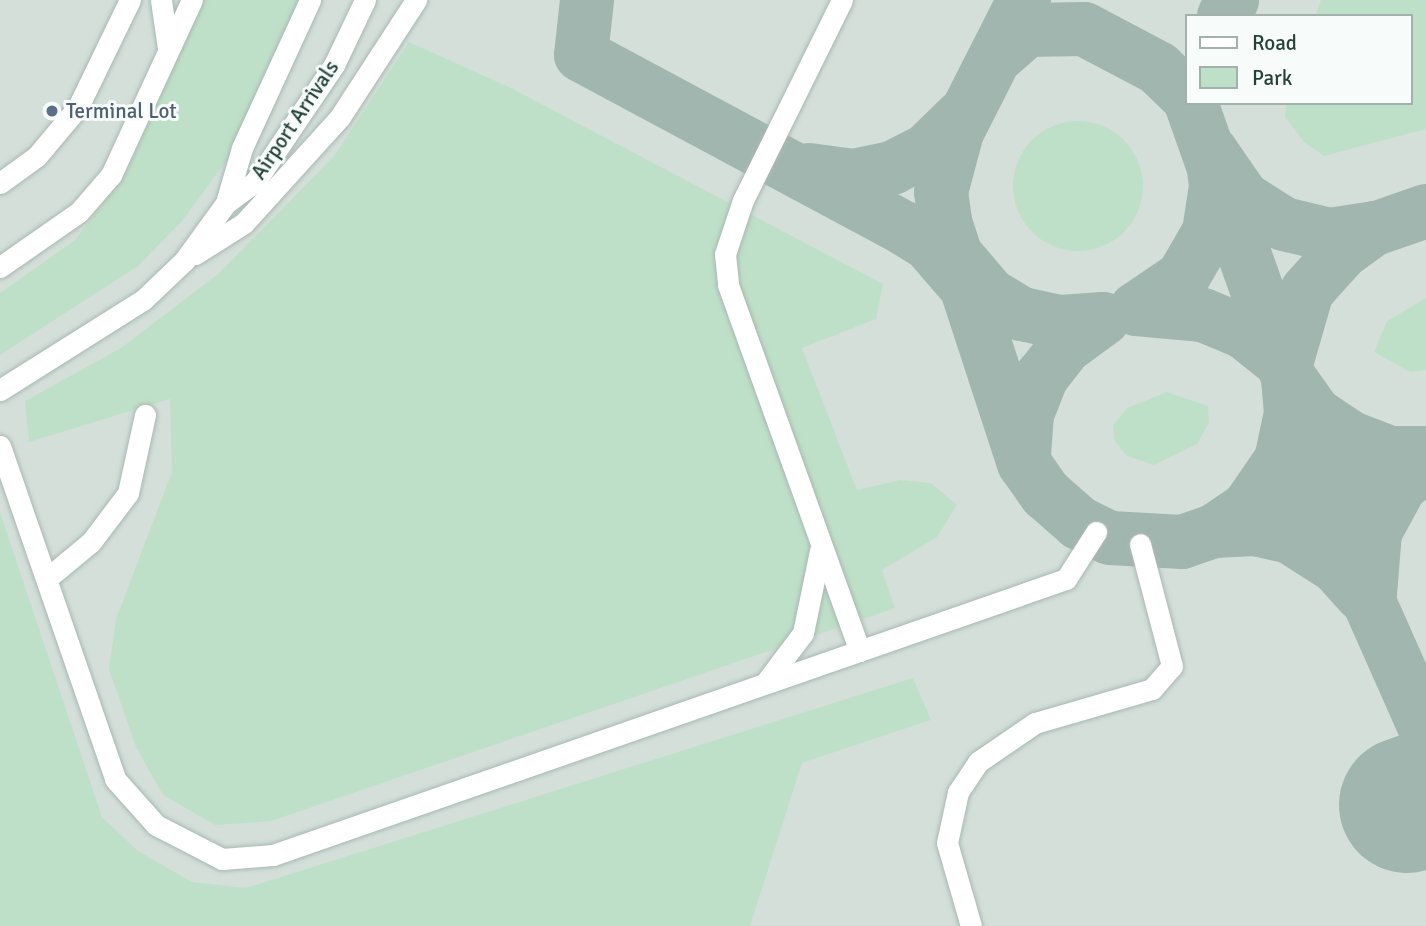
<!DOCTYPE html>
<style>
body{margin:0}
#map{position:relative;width:1426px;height:926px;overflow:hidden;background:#e6efeb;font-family:Signika,sans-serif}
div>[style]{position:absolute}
.built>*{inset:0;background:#d4dfda}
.green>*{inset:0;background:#bfe0c8}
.round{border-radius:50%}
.taxiway>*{height:54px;margin:-27px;padding:0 27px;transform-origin:27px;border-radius:27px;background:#a2b6b0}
.runway>*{height:136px;margin:-68px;padding:0 68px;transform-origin:68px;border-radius:68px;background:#a2b6b0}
.roads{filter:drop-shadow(0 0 2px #a8b8b2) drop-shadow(0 0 2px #a8b8b2)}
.minor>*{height:21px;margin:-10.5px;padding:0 10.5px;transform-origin:10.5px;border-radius:10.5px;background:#fff}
.dots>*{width:19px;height:19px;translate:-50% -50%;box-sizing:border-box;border:4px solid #f7fbf9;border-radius:50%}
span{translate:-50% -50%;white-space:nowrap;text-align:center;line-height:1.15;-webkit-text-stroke:6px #f7fbf9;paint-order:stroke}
.service-label{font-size:21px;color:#4e5e75}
.left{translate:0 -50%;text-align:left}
.street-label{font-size:21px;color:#24423a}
.legend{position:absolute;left:1185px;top:14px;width:228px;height:91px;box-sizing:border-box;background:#f7fbf9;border:2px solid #a3b1ad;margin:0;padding:9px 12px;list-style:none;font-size:21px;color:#24423a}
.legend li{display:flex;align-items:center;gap:14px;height:35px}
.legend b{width:35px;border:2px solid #a3b1ad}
</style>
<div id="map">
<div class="built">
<i style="clip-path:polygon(evenodd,0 0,1426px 0,1426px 926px,0 926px,0 0,1186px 16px,1410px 16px,1410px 103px,1186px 103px,1186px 16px)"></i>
</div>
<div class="green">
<i style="clip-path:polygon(200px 0,305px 0,242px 140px,182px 221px,138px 266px,0 355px,0 293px,75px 240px,124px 177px)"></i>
<i style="clip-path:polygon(1321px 0,1426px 0,1426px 129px,1324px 156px,1304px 142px,1285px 117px,1286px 103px,1410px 103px,1410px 16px,1315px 16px)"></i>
<i style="clip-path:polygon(409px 42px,509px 87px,883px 284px,876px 319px,802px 348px,857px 490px,900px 480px,931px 483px,957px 505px,937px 537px,882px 570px,895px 608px,271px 821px,215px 825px,163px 795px,136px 747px,109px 669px,116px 619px,172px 472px,170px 399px,29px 442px,25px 401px,121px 348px,218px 274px,334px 156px)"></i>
<i class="round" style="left:1013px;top:121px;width:130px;height:130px"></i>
<i style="clip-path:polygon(1426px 298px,1426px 370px,1410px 372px,1374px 352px,1387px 321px)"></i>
<i style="clip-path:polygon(1167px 392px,1208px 406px,1209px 423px,1197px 444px,1154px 465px,1127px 456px,1115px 442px,1113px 425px,1127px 408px)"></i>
<i style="clip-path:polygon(0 512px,102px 817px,138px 851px,192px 882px,246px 888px,913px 678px,931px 720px,802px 763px,750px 926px,0 926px)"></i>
</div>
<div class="taxiway">
<i style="left:587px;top:0;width:55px;rotate:96.2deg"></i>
<i style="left:581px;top:55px;width:368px;rotate:28.2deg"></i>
<i style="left:905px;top:229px;width:28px;rotate:32deg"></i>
<i style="left:929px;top:244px;width:48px;rotate:49.3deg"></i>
<i style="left:1024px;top:0;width:148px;rotate:116.9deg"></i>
<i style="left:957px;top:132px;width:62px;rotate:104.9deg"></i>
<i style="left:941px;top:192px;width:30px;rotate:82deg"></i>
<i style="left:945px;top:222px;width:254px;rotate:71.9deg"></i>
<i style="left:1024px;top:463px;width:38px;rotate:55deg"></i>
<i style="left:1046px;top:494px;width:44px;rotate:41.3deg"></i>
<i style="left:1079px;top:523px;width:34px;rotate:26deg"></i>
<i style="left:1110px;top:538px;width:72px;rotate:3.2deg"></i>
<i style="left:1182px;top:542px;width:258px;rotate:-19deg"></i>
<i style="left:1224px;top:16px;width:18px;rotate:-63deg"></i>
<i style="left:996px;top:57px;width:41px;rotate:-41.1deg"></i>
<i style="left:1027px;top:30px;width:57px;rotate:-1deg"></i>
<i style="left:1084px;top:29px;width:84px;rotate:27.8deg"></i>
<i style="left:1158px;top:68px;width:39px;rotate:44deg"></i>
<i style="left:1191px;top:103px;width:505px;rotate:70.56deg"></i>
<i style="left:1359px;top:579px;width:165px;rotate:66.1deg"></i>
<i style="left:809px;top:170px;width:45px;rotate:7.6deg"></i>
<i style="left:854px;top:176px;width:39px;rotate:-12deg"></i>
<i style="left:892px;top:168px;width:38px;rotate:-27deg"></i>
<i style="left:926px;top:151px;width:50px;rotate:-44.2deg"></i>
<i style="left:1340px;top:241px;width:91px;rotate:-19.2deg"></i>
<i style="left:961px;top:261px;width:45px;rotate:49.5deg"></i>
<i style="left:990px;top:295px;width:37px;rotate:31deg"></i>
<i style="left:1022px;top:314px;width:39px;rotate:12deg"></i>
<i style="left:1060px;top:322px;width:43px;rotate:-4deg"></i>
<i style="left:1103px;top:319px;width:47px;rotate:143.6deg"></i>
<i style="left:1065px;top:347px;width:37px;rotate:128deg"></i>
<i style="left:1042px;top:376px;width:41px;rotate:111.5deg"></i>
<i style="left:1027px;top:414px;width:41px;rotate:94.2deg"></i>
<i style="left:1284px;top:364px;width:51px;rotate:-141.3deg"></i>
<i style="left:1244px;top:332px;width:44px;rotate:-157.5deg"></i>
<i style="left:1203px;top:315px;width:67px;rotate:-174.9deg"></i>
<i style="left:1136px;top:309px;width:57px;rotate:-34.2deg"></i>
<i style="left:1183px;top:277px;width:52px;rotate:-60deg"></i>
<i style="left:1209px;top:232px;width:47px;rotate:-81.3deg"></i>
<i style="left:1216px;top:186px;width:33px;rotate:-97deg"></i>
<i style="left:1212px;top:153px;width:55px;rotate:55.4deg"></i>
<i style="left:1243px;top:198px;width:49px;rotate:32.4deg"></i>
<i style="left:1284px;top:224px;width:47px;rotate:13.4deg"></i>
<i style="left:1330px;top:235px;width:46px;rotate:-8.8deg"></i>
<i style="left:1375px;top:228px;width:41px;rotate:144deg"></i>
<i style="left:1342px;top:252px;width:52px;rotate:131.9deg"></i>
<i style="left:1307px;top:291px;width:79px;rotate:106.1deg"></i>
<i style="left:1370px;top:594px;width:62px;rotate:-85.4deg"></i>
<i style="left:1375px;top:532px;width:52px;rotate:-61.5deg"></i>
<i style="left:1400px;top:486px;width:34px;rotate:-40deg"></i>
<i style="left:1362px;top:595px;width:38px;rotate:-132deg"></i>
<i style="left:1337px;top:567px;width:56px;rotate:-147.4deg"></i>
<i style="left:1290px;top:537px;width:36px;rotate:-167deg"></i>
<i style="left:1255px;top:529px;width:41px;rotate:177.2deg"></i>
<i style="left:1214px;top:531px;width:41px;rotate:-34.1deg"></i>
<i style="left:1248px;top:508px;width:58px;rotate:-55.5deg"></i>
<i style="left:1281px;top:460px;width:48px;rotate:-78deg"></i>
<i style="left:1291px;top:413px;width:37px;rotate:-95deg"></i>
<i style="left:1288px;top:376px;width:47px;rotate:54.6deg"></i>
<i style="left:1315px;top:414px;width:43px;rotate:33.7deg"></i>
<i style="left:1351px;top:438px;width:42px;rotate:21deg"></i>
<i style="left:1390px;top:453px;width:36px"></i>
</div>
<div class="runway">
<i style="left:1407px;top:805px;width:20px;rotate:-20deg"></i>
</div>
<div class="roads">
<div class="minor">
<i style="left:161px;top:0;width:49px;rotate:81.7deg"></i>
<i style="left:842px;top:0;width:223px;rotate:116.3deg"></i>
<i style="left:743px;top:200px;width:57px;rotate:108.4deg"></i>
<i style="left:725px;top:254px;width:31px;rotate:84deg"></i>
<i style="left:728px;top:285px;width:389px;rotate:70.2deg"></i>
<i style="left:0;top:183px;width:46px;rotate:-36.1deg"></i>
<i style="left:37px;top:156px;width:64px;rotate:-50.1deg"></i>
<i style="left:78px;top:107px;width:119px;rotate:-64.1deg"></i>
<i style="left:226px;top:203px;width:57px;rotate:-73.8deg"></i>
<i style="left:242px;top:148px;width:163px;rotate:-65.3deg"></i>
<i style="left:195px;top:254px;width:58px;rotate:-32.3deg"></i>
<i style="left:244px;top:223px;width:143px;rotate:-47.8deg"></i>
<i style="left:340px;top:117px;width:140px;rotate:-57deg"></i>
<i style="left:0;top:267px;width:96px;rotate:-34.8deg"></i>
<i style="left:79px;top:212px;width:49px;rotate:-49.1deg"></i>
<i style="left:111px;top:175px;width:193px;rotate:-65.2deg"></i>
<i style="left:0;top:390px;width:169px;rotate:-32.2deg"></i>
<i style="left:143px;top:300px;width:57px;rotate:-43.6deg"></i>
<i style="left:184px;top:261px;width:72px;rotate:-54.1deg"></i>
<i style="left:226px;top:203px;width:36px;rotate:-36deg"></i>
<i style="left:255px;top:182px;width:141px;rotate:-56deg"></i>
<i style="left:334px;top:65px;width:72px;rotate:-64.5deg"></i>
<i style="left:0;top:446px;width:352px;rotate:70.9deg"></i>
<i style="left:115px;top:779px;width:62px;rotate:48.3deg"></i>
<i style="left:156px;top:825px;width:74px;rotate:27.3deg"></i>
<i style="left:222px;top:859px;width:51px;rotate:-4.5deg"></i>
<i style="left:273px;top:855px;width:840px;rotate:-19.19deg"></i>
<i style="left:1066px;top:579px;width:56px;rotate:-57.4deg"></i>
<i style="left:50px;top:576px;width:53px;rotate:-39.7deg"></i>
<i style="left:91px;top:542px;width:61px;rotate:-52.9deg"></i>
<i style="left:128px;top:493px;width:80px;rotate:-77.7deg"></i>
<i style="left:766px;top:682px;width:61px;rotate:-52.9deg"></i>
<i style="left:803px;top:633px;width:84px;rotate:-78.3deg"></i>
<i style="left:971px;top:926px;width:86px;rotate:-106.1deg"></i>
<i style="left:947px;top:843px;width:52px;rotate:-77.8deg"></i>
<i style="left:958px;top:792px;width:36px;rotate:-56deg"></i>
<i style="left:978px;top:762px;width:69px;rotate:-34.4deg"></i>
<i style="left:1035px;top:723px;width:122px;rotate:-16.2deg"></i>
<i style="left:1152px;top:689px;width:30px;rotate:-49deg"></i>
<i style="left:1172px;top:666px;width:126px;rotate:-104.7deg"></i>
</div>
</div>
<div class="dots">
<i style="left:52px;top:111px;background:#5c6f8a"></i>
</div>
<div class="service-label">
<span class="left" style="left:66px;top:111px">Terminal Lot</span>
</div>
<div class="street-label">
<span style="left:295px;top:120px;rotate:-56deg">Airport Arrivals</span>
</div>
<ul class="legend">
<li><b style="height:9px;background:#fff"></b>Road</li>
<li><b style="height:19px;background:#bfe0c8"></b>Park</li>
</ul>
</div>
